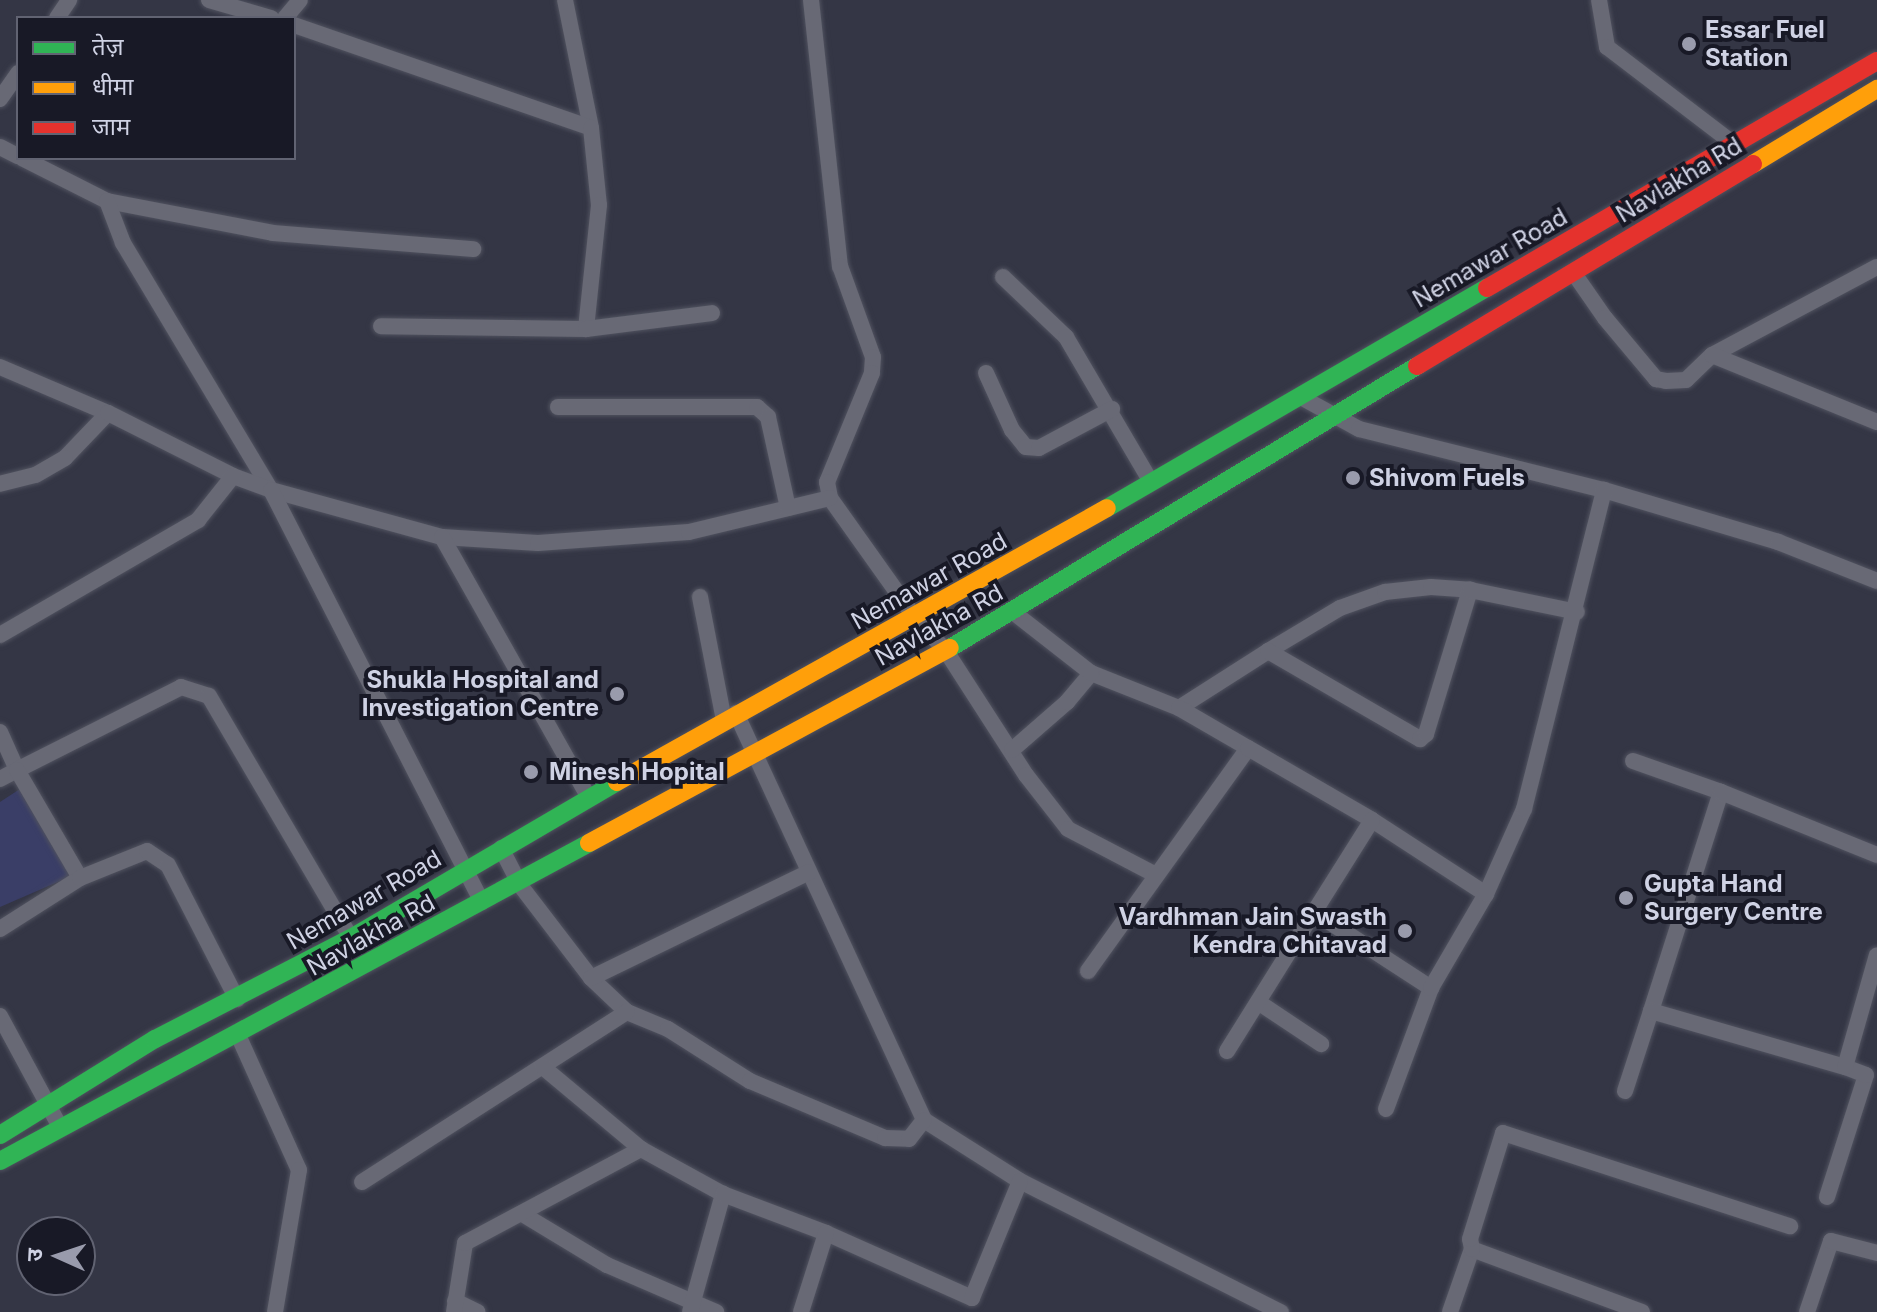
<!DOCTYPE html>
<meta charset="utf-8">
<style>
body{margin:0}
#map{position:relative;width:1877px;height:1312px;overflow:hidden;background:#343645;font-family:Inter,"Noto Sans Devanagari",sans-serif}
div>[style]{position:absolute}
.green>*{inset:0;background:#3a3e67}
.roads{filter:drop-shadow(0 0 2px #50525f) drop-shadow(0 0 2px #50525f)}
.street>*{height:16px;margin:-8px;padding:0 8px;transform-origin:8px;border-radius:8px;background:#686975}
.fast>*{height:18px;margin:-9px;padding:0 9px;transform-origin:9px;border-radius:9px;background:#30b455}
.slow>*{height:18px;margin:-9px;padding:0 9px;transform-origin:9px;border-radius:9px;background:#ff9f0a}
.jam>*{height:18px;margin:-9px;padding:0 9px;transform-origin:9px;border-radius:9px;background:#e5322d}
.dots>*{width:22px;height:22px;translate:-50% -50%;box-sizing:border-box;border:4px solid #181926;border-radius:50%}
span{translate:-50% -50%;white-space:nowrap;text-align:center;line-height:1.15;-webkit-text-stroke:8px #181926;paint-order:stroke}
.poi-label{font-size:24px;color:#cfd2e4;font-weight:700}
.left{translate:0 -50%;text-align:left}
.right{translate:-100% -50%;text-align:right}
.street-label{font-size:24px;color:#cfd2e4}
.legend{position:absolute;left:16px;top:16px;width:280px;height:144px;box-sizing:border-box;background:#181926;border:2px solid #616372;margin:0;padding:10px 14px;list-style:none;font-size:24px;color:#cfd2e4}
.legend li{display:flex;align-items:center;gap:16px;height:40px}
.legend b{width:40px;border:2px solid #616372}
.north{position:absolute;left:16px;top:1216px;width:80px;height:80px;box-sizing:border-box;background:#181926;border:2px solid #616372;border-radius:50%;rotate:273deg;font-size:22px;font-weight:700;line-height:32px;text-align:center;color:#cfd2e4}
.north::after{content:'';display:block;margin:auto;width:28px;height:36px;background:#999bac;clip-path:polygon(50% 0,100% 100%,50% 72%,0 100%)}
</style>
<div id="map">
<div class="green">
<i style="clip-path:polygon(23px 787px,74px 875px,0 907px,0 802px)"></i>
</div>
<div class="roads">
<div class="street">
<i style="left:209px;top:0;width:65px;rotate:16.2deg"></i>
<i style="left:565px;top:0;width:131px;rotate:78.5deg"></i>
<i style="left:811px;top:0;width:268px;rotate:83.8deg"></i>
<i style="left:840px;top:266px;width:97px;rotate:70.1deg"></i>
<i style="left:873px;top:357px;width:16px;rotate:94deg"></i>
<i style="left:872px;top:373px;width:118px;rotate:112.4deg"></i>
<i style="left:827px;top:482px;width:16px;rotate:79deg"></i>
<i style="left:830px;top:498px;width:145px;rotate:54.6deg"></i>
<i style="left:914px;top:616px;width:47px;rotate:47.6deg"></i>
<i style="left:946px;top:651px;width:148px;rotate:57.2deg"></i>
<i style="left:1026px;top:775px;width:68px;rotate:52.1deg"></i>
<i style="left:1068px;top:829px;width:99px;rotate:27.6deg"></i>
<i style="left:1599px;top:0;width:48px;rotate:80.3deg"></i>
<i style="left:1607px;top:47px;width:160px;rotate:37.4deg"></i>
<i style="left:57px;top:18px;width:22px;rotate:-56deg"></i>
<i style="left:285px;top:18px;width:23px;rotate:-50deg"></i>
<i style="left:294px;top:25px;width:314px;rotate:19.1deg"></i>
<i style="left:591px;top:128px;width:77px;rotate:84.1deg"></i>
<i style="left:599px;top:205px;width:125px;rotate:96deg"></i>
<i style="left:586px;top:329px;width:205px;rotate:-179.2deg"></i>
<i style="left:0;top:99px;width:32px;rotate:-55deg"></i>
<i style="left:0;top:147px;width:20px;rotate:27deg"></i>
<i style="left:22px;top:158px;width:95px;rotate:26.8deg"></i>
<i style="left:107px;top:201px;width:169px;rotate:10.9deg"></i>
<i style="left:273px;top:233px;width:201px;rotate:4.6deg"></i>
<i style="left:107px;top:201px;width:45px;rotate:69.1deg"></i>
<i style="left:123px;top:243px;width:288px;rotate:59.1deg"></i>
<i style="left:271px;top:490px;width:177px;rotate:15.4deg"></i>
<i style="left:442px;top:537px;width:96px;rotate:3.6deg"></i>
<i style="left:538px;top:543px;width:151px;rotate:-4.2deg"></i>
<i style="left:689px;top:532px;width:145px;rotate:-13.6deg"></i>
<i style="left:1573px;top:272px;width:56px;rotate:55.2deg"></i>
<i style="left:1605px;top:318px;width:80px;rotate:50.1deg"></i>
<i style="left:1656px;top:379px;width:10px;rotate:11deg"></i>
<i style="left:1666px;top:381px;width:20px;rotate:-3deg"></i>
<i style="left:1686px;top:380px;width:36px;rotate:-44deg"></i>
<i style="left:1712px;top:355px;width:187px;rotate:-28.1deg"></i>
<i style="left:1003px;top:277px;width:87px;rotate:43.6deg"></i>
<i style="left:1066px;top:337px;width:166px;rotate:59.6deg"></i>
<i style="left:586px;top:329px;width:127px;rotate:-7.2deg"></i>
<i style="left:1712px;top:355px;width:178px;rotate:22.1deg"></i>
<i style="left:0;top:367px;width:117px;rotate:23.1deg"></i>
<i style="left:108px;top:413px;width:62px;rotate:133.7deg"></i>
<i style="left:65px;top:458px;width:34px;rotate:150deg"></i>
<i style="left:35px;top:475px;width:36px;rotate:166deg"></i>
<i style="left:986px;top:373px;width:63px;rotate:65.5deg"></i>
<i style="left:1012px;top:430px;width:22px;rotate:51deg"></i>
<i style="left:1026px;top:447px;width:13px;rotate:4deg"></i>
<i style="left:1039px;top:448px;width:83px;rotate:-28.1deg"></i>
<i style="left:1301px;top:397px;width:66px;rotate:28.9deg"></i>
<i style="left:1359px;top:429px;width:252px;rotate:14deg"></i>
<i style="left:1604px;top:490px;width:182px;rotate:16.6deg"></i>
<i style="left:1778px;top:542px;width:106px;rotate:21.5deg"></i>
<i style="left:558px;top:407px;width:199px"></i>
<i style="left:757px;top:407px;width:15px;rotate:42deg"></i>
<i style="left:768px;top:417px;width:93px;rotate:77.6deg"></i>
<i style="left:108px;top:413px;width:140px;rotate:26.7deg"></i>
<i style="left:233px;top:476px;width:40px;rotate:20.2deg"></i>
<i style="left:271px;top:490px;width:463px;rotate:62.9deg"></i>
<i style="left:442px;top:537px;width:300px;rotate:60.6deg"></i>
<i style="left:700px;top:597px;width:125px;rotate:79deg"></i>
<i style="left:0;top:635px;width:229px;rotate:-30.1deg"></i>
<i style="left:198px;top:520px;width:56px;rotate:-51.5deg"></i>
<i style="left:1268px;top:651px;width:84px;rotate:-30.8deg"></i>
<i style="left:1340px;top:608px;width:48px;rotate:-19.6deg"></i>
<i style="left:1385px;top:592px;width:46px;rotate:-6.2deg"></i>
<i style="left:1431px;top:587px;width:39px;rotate:4deg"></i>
<i style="left:1091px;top:673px;width:95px;rotate:21.7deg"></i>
<i style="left:1179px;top:708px;width:106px;rotate:-32.6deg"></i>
<i style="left:1268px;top:651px;width:176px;rotate:30.1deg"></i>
<i style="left:1420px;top:739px;width:8px;rotate:-40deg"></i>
<i style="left:1426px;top:734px;width:151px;rotate:-73deg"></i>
<i style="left:1470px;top:590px;width:109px;rotate:11.6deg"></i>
<i style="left:1179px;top:708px;width:80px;rotate:30.1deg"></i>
<i style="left:736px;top:713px;width:448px;rotate:65.2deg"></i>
<i style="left:924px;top:1120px;width:114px;rotate:32.4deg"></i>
<i style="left:1020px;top:1181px;width:292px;rotate:26.7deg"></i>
<i style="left:0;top:732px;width:42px;rotate:65.9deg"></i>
<i style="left:17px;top:770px;width:184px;rotate:-26.8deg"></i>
<i style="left:181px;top:687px;width:29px;rotate:18deg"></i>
<i style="left:209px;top:696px;width:281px;rotate:59.6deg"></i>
<i style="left:1012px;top:750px;width:73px;rotate:-41.1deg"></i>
<i style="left:1067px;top:702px;width:38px;rotate:-50deg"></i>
<i style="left:1091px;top:673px;width:99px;rotate:-142deg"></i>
<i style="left:1633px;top:761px;width:93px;rotate:19.4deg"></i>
<i style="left:0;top:779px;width:19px;rotate:-28deg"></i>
<i style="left:17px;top:770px;width:125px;rotate:59.7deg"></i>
<i style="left:1372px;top:820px;width:136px;rotate:33deg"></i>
<i style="left:501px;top:848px;width:42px;rotate:62.8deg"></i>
<i style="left:520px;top:885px;width:117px;rotate:52.6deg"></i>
<i style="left:591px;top:978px;width:50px;rotate:43.4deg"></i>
<i style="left:627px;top:1012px;width:44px;rotate:22.5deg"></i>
<i style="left:668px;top:1029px;width:97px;rotate:32.4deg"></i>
<i style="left:750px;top:1081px;width:147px;rotate:22.9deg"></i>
<i style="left:885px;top:1138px;width:24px;rotate:2deg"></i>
<i style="left:909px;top:1139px;width:24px;rotate:-52deg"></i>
<i style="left:0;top:929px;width:95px;rotate:-32.5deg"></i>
<i style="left:80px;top:878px;width:72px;rotate:-21.9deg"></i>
<i style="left:147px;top:851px;width:25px;rotate:34deg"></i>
<i style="left:168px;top:865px;width:151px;rotate:62.8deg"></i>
<i style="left:1088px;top:971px;width:274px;rotate:-54.3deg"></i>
<i style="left:1248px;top:748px;width:143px;rotate:30.1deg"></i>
<i style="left:1372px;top:820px;width:109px;rotate:122.2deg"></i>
<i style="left:1314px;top:912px;width:140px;rotate:33deg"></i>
<i style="left:591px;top:978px;width:242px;rotate:-25.9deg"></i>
<i style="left:1258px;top:1002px;width:76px;rotate:33.7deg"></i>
<i style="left:1651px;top:1011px;width:230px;rotate:-72.3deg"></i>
<i style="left:1721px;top:792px;width:168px;rotate:22deg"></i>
<i style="left:0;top:1016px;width:128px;rotate:61.6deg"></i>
<i style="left:238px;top:1035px;width:148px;rotate:65.7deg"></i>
<i style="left:299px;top:1170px;width:144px;rotate:99.6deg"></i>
<i style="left:1227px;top:1051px;width:164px;rotate:-58deg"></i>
<i style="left:1625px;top:1091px;width:84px;rotate:-72deg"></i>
<i style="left:1651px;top:1011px;width:202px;rotate:16.1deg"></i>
<i style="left:1386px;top:1109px;width:129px;rotate:-69.6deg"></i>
<i style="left:1431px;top:988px;width:109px;rotate:-59.7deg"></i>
<i style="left:1486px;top:894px;width:93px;rotate:-65.9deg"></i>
<i style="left:1524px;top:809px;width:329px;rotate:-75.9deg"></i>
<i style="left:641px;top:1149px;width:94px;rotate:28.8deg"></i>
<i style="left:362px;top:1182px;width:315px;rotate:-32.7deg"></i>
<i style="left:1827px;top:1197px;width:128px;rotate:-72.3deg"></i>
<i style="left:1866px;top:1075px;width:22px;rotate:-159deg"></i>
<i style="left:1845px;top:1067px;width:116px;rotate:-74.1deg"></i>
<i style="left:524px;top:1215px;width:97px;rotate:31.1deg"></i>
<i style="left:607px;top:1265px;width:119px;rotate:23.3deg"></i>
<i style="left:455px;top:1301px;width:25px;rotate:26deg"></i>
<i style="left:454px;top:1312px;width:70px;rotate:-80.9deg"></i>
<i style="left:465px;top:1243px;width:200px;rotate:-28.1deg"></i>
<i style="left:641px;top:1149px;width:128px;rotate:-140.1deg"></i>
<i style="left:690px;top:1312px;width:123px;rotate:-74.4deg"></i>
<i style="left:723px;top:1194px;width:110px;rotate:20.7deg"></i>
<i style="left:826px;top:1233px;width:160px;rotate:24deg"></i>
<i style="left:972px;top:1298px;width:126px;rotate:-67.7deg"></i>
<i style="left:801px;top:1312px;width:83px;rotate:-72.4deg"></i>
<i style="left:1450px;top:1312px;width:67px;rotate:-70.8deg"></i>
<i style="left:1642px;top:1312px;width:181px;rotate:-159.7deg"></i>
<i style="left:1472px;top:1249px;width:10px;rotate:-101deg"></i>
<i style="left:1470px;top:1239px;width:111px;rotate:-72.7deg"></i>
<i style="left:1503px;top:1133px;width:302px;rotate:18deg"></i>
<i style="left:1807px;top:1312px;width:75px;rotate:-71.3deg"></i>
<i style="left:1831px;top:1241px;width:48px;rotate:14.6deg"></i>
</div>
<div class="fast">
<i style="left:1107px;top:508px;width:439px;rotate:-30.1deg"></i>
<i style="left:950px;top:648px;width:546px;rotate:-31.13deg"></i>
<i style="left:0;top:1135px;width:182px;rotate:-31.8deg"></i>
<i style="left:155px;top:1039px;width:220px;rotate:-27.3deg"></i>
<i style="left:351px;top:938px;width:308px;rotate:-30.4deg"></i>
<i style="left:0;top:1161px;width:669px;rotate:-28.36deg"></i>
</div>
<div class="slow">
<i style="left:1753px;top:164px;width:145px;rotate:-31.2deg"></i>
<i style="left:617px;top:782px;width:561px;rotate:-29.21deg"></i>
<i style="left:589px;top:843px;width:410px;rotate:-28.4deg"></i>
</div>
<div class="jam">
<i style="left:1487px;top:288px;width:451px;rotate:-30.2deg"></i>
<i style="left:1417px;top:366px;width:392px;rotate:-31deg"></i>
</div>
</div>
<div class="dots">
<i style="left:1689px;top:44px;background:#999bac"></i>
<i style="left:1353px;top:478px;background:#999bac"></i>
<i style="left:617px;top:694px;background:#999bac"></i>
<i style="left:531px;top:772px;background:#999bac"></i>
<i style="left:1626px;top:898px;background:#999bac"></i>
<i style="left:1405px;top:931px;background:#999bac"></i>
</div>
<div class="poi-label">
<span class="left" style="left:1705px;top:44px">Essar Fuel<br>Station</span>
<span class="left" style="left:1369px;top:478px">Shivom Fuels</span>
<span class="right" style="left:599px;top:694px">Shukla Hospital and<br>Investigation Centre</span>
<span class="left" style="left:549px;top:772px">Minesh Hopital</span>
<span class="left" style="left:1644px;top:898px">Gupta Hand<br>Surgery Centre</span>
<span class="right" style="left:1387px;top:931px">Vardhman Jain Swasth<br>Kendra Chitavad</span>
</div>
<div class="street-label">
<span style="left:1679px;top:180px;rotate:-31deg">Navlakha Rd</span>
<span style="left:1490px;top:258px;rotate:-30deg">Nemawar Road</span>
<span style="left:929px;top:581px;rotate:-29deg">Nemawar Road</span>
<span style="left:939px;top:625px;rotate:-29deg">Navlakha Rd</span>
<span style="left:364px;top:900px;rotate:-30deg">Nemawar Road</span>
<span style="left:371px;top:935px;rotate:-29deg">Navlakha Rd</span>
</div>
<ul class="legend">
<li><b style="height:10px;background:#30b455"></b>तेज़</li>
<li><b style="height:10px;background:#ff9f0a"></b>धीमा</li>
<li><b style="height:10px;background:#e5322d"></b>जाम</li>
</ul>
<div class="north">उ</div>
</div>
